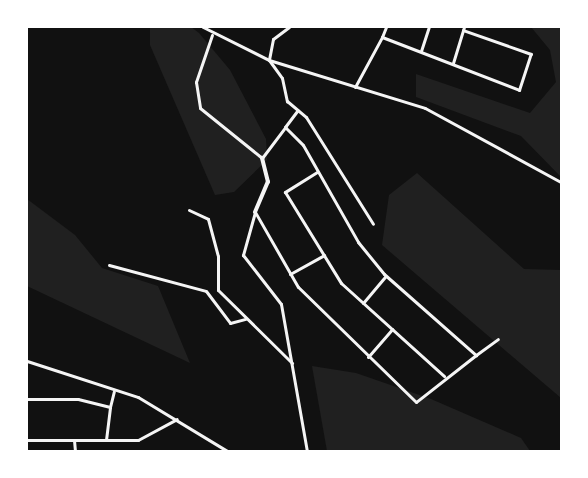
<!DOCTYPE html>
<style>
body{margin:0}
#map{position:relative;width:588px;height:478px;overflow:hidden;background:#111;font-family:Lora,serif}
div>[style]{position:absolute}
.green>*{inset:0;background:#202020}
.minor>*{height:3px;margin:-1.5px;padding:0 1.5px;transform-origin:1.5px;border-radius:1.5px;background:#f5f5f5}
.tertiary>*{height:4px;margin:-2px;padding:0 2px;transform-origin:2px;border-radius:2px;background:#f5f5f5}
span{translate:-50% -50%;white-space:nowrap;text-align:center;line-height:1.15;-webkit-text-stroke:4.5px #fff;paint-order:stroke}
.frame{position:absolute;inset:0;border:28px solid #fff;pointer-events:none}
</style>
<div id="map">
<div class="green">
<i style="clip-path:polygon(150px 27px,191px 27px,199px 33px,230px 70px,266px 139px,267px 160px,234px 192px,215px 195px,150px 45px)"></i>
<i style="clip-path:polygon(531px 27px,561px 27px,561px 177px,521px 136px,416px 97px,416px 74px,530px 113px,556px 82px,550px 50px)"></i>
<i style="clip-path:polygon(417px 173px,524px 269px,561px 270px,561px 398px,382px 245px,389px 195px)"></i>
<i style="clip-path:polygon(27px 199px,75px 235px,102px 268px,158px 286px,190px 363px,27px 286px)"></i>
<i style="clip-path:polygon(312px 366px,356px 373px,431px 399px,521px 438px,530px 451px,327px 451px)"></i>
</div>
<div class="minor">
<i style="left:203px;top:27px;width:74px;rotate:26.6deg"></i>
<i style="left:269px;top:60px;width:163px;rotate:17.1deg"></i>
<i style="left:425px;top:108px;width:155px;rotate:28.6deg"></i>
<i style="left:289px;top:27px;width:20px;rotate:143deg"></i>
<i style="left:273px;top:39px;width:21px;rotate:101deg"></i>
<i style="left:269px;top:60px;width:22px;rotate:54deg"></i>
<i style="left:282px;top:78px;width:24px;rotate:78deg"></i>
<i style="left:287px;top:101px;width:25px;rotate:40deg"></i>
<i style="left:306px;top:117px;width:126px;rotate:57.9deg"></i>
<i style="left:212px;top:35px;width:50px;rotate:108.8deg"></i>
<i style="left:196px;top:82px;width:26px;rotate:81deg"></i>
<i style="left:200px;top:108px;width:80px;rotate:38.9deg"></i>
<i style="left:262px;top:158px;width:39px;rotate:-53deg"></i>
<i style="left:285px;top:127px;width:25px;rotate:45deg"></i>
<i style="left:303px;top:145px;width:112px;rotate:60.4deg"></i>
<i style="left:358px;top:242px;width:41px;rotate:50.9deg"></i>
<i style="left:384px;top:274px;width:123px;rotate:41.4deg"></i>
<i style="left:476px;top:355px;width:76px;rotate:141.9deg"></i>
<i style="left:416px;top:402px;width:165px;rotate:-135.7deg"></i>
<i style="left:298px;top:287px;width:86px;rotate:-119.8deg"></i>
<i style="left:382px;top:37px;width:11px;rotate:-68deg"></i>
<i style="left:421px;top:51px;width:25px;rotate:-72deg"></i>
<i style="left:453px;top:63px;width:38px;rotate:-73deg"></i>
<i style="left:355px;top:87px;width:57px;rotate:-61.6deg"></i>
<i style="left:382px;top:37px;width:147px;rotate:21.1deg"></i>
<i style="left:519px;top:90px;width:38px;rotate:-72deg"></i>
<i style="left:531px;top:54px;width:72px;rotate:-160.6deg"></i>
<i style="left:285px;top:127px;width:21px;rotate:-53deg"></i>
<i style="left:317px;top:172px;width:38px;rotate:148deg"></i>
<i style="left:285px;top:192px;width:107px;rotate:58.4deg"></i>
<i style="left:341px;top:283px;width:139px;rotate:42.1deg"></i>
<i style="left:189px;top:210px;width:21px;rotate:25deg"></i>
<i style="left:208px;top:219px;width:38px;rotate:75deg"></i>
<i style="left:218px;top:256px;width:34px;rotate:90deg"></i>
<i style="left:218px;top:290px;width:104px;rotate:44.6deg"></i>
<i style="left:255px;top:212px;width:45px;rotate:105.6deg"></i>
<i style="left:243px;top:255px;width:62px;rotate:52.2deg"></i>
<i style="left:281px;top:304px;width:149px;rotate:80deg"></i>
<i style="left:109px;top:265px;width:100px;rotate:15deg"></i>
<i style="left:206px;top:291px;width:40px;rotate:53deg"></i>
<i style="left:230px;top:323px;width:16px;rotate:-15deg"></i>
<i style="left:290px;top:274px;width:39px;rotate:-29deg"></i>
<i style="left:363px;top:303px;width:35px;rotate:-50deg"></i>
<i style="left:476px;top:355px;width:27px;rotate:-36deg"></i>
<i style="left:368px;top:357px;width:37px;rotate:-49deg"></i>
<i style="left:27px;top:361px;width:117px;rotate:18deg"></i>
<i style="left:138px;top:397px;width:104px;rotate:31.2deg"></i>
<i style="left:27px;top:399px;width:51px"></i>
<i style="left:78px;top:399px;width:33px;rotate:14deg"></i>
<i style="left:110px;top:407px;width:16px;rotate:-76deg"></i>
<i style="left:27px;top:440px;width:111px"></i>
<i style="left:138px;top:440px;width:44px;rotate:-28.3deg"></i>
<i style="left:74px;top:440px;width:11px;rotate:85deg"></i>
<i style="left:106px;top:440px;width:33px;rotate:-83deg"></i>
</div>
<div class="tertiary">
<i style="left:255px;top:212px;width:33px;rotate:-67deg"></i>
<i style="left:268px;top:182px;width:25px;rotate:-104deg"></i>
</div>
<div class="frame"></div>
</div>
